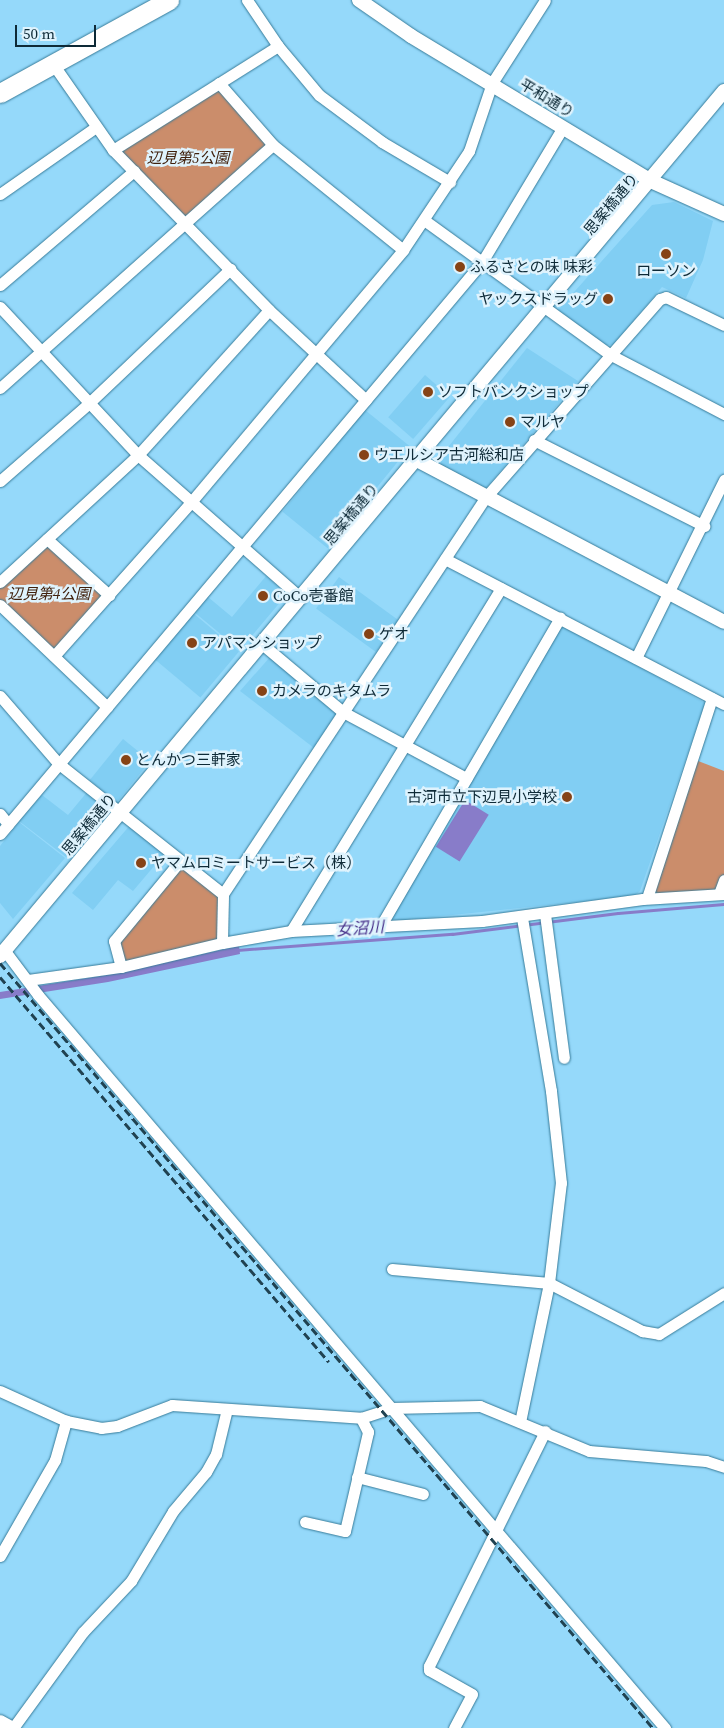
<!DOCTYPE html>
<meta charset="utf-8">
<style>
body{margin:0}
#map{position:relative;width:724px;height:1728px;overflow:hidden;background:#95d9fa;font-family:"Source Serif 4","Noto Sans JP",serif}
div>[style]{position:absolute}
.built>*{inset:0;background:#81cef3;transform-origin:0 0}
.green>*{inset:0;background:#cb8d6b}
.water>*{inset:0;background:#887cc9;transform-origin:0 0}
.stream>*{height:3px;margin:-1.5px;padding:0 1.5px;transform-origin:1.5px;border-radius:1.5px;background:#887cc9}
.roads{filter:drop-shadow(0 0 1px #377b99) drop-shadow(0 0 1px #377b99)}
.minor>*{height:11px;margin:-5.5px;padding:0 5.5px;transform-origin:5.5px;border-radius:5.5px;background:#fff}
.tertiary>*{height:14px;margin:-7px;padding:0 7px;transform-origin:7px;border-radius:7px;background:#fff}
.trunk>*{height:19px;margin:-9.5px;padding:0 9.5px;transform-origin:9.5px;border-radius:9.5px;background:#fff}
.rail>*{height:3px;margin-top:-1.5px;transform-origin:0;background:repeating-linear-gradient(90deg,#204251 0 8px,transparent 0 12px)}
.dots>*{width:14px;height:14px;translate:-50% -50%;box-sizing:border-box;border:2px solid #dff3fd;border-radius:50%}
span{translate:-50% -50%;white-space:nowrap;text-align:center;line-height:1.15;-webkit-text-stroke:5px #dff3fd;paint-order:stroke}
.street-label{font-size:15px;color:#0e2a37}
.park-label{font-size:15px;color:#40200c;font-style:italic}
.poi-label{font-size:15px;color:#0e2a37}
.left{translate:0 -50%;text-align:left}
.right{translate:-100% -50%;text-align:right}
.water-label{font-size:16px;color:#442c88;font-style:italic}
.scale{position:absolute;left:15px;top:25px;width:81px;height:22px;box-sizing:border-box;border:2px solid #0e2a37;border-top:0;padding-left:6px;font-size:15px;line-height:18px;white-space:nowrap;color:#0e2a37;-webkit-text-stroke:4px #dff3fd;paint-order:stroke}
</style>
<div id="map">
<div class="built">
<i style="clip-path:polygon(674px 202px,713px 221px,703px 260px,686px 298px,662px 287px,613px 345px,605px 345px,558px 310px,652px 205px)"></i>
<i style="clip-path:polygon(527px 348px,578px 381px,486px 488px,441px 465px,441px 456px)"></i>
<i style="left:425px;top:375px;width:33px;height:56px;rotate:41deg"></i>
<i style="left:365px;top:410px;width:58px;height:131px;rotate:39deg"></i>
<i style="clip-path:polygon(266px 576px,282px 590px,282px 600px,240px 650px,194px 612px,208px 597px,232px 617px)"></i>
<i style="left:339px;top:577px;width:74px;height:39px;rotate:36deg"></i>
<i style="left:193px;top:613px;width:60px;height:60px;rotate:40deg"></i>
<i style="clip-path:polygon(564px 626px,705px 703px,640px 891px,634px 896px,395px 921px,392px 916px,560px 628px)"></i>
<i style="clip-path:polygon(270px 657px,337px 714px,314px 748px,240px 691px)"></i>
<i style="left:123px;top:739px;width:35px;height:53px;rotate:39deg"></i>
<i style="clip-path:polygon(88px 791px,109px 807px,89px 830px,76px 821px,88px 831px,66px 857px,19px 821px,42px 795px,68px 815px)"></i>
<i style="clip-path:polygon(19px 822px,65px 858px,13px 919px,0 903px,0 846px)"></i>
<i style="clip-path:polygon(131px 824px,166px 852px,133px 891px,118px 880px,93px 910px,72px 893px)"></i>
</div>
<div class="green">
<i style="clip-path:polygon(219px 83px,273px 145px,186px 223px,113px 150px)"></i>
<i style="clip-path:polygon(47px 539px,109px 595px,54px 656px,0 605px,0 582px)"></i>
<i style="clip-path:polygon(693px 759px,724px 771px,724px 880px,719px 894px,647px 898px)"></i>
<i style="clip-path:polygon(180px 861px,223px 894px,222px 943px,121px 967px,114px 941px)"></i>
</div>
<div class="water">
<i style="left:465px;top:800px;width:28px;height:55px;rotate:32deg"></i>
<i style="clip-path:polygon(239px 946px,240px 954px,108px 982px,0 999px,0 992px,107px 975px)"></i>
</div>
<div class="stream">
<i style="left:237px;top:950px;width:216px;rotate:-4.3deg"></i>
<i style="left:452px;top:934px;width:167px;rotate:-7.2deg"></i>
<i style="left:618px;top:913px;width:106px;rotate:-4.9deg"></i>
</div>
<div class="roads">
<div class="minor">
<i style="left:247px;top:0;width:55px;rotate:56deg"></i>
<i style="left:278px;top:46px;width:64px;rotate:50.1deg"></i>
<i style="left:319px;top:95px;width:79px;rotate:36.7deg"></i>
<i style="left:382px;top:142px;width:79px;rotate:30.5deg"></i>
<i style="left:53px;top:64px;width:105px;rotate:55.1deg"></i>
<i style="left:113px;top:150px;width:223px;rotate:45.7deg"></i>
<i style="left:269px;top:310px;width:132px;rotate:42.9deg"></i>
<i style="left:219px;top:83px;width:82px;rotate:48.9deg"></i>
<i style="left:273px;top:145px;width:167px;rotate:38.9deg"></i>
<i style="left:113px;top:150px;width:195px;rotate:-32.2deg"></i>
<i style="left:0;top:194px;width:117px;rotate:-34.9deg"></i>
<i style="left:424px;top:220px;width:228px;rotate:35.9deg"></i>
<i style="left:609px;top:354px;width:130px;rotate:27.6deg"></i>
<i style="left:0;top:285px;width:176px;rotate:-40.4deg"></i>
<i style="left:0;top:307px;width:202px;rotate:47deg"></i>
<i style="left:138px;top:455px;width:217px;rotate:41.3deg"></i>
<i style="left:0;top:388px;width:365px;rotate:-41.7deg"></i>
<i style="left:534px;top:440px;width:191px;rotate:26.8deg"></i>
<i style="left:0;top:481px;width:118px;rotate:-41.2deg"></i>
<i style="left:89px;top:403px;width:195px;rotate:-43.5deg"></i>
<i style="left:47px;top:539px;width:84px;rotate:42.1deg"></i>
<i style="left:445px;top:559px;width:314px;rotate:27.5deg"></i>
<i style="left:0;top:582px;width:188px;rotate:-42.6deg"></i>
<i style="left:138px;top:455px;width:195px;rotate:-47.9deg"></i>
<i style="left:0;top:605px;width:148px;rotate:43.6deg"></i>
<i style="left:262px;top:644px;width:106px;rotate:40deg"></i>
<i style="left:343px;top:712px;width:140px;rotate:28.2deg"></i>
<i style="left:54px;top:656px;width:206px;rotate:-48.3deg"></i>
<i style="left:191px;top:502px;width:329px;rotate:-49.9deg"></i>
<i style="left:403px;top:250px;width:119px;rotate:-56.3deg"></i>
<i style="left:469px;top:151px;width:72px;rotate:-71.3deg"></i>
<i style="left:492px;top:83px;width:98px;rotate:-57.4deg"></i>
<i style="left:636px;top:658px;width:199px;rotate:-63.7deg"></i>
<i style="left:0;top:696px;width:90px;rotate:49.1deg"></i>
<i style="left:59px;top:764px;width:209px;rotate:38.4deg"></i>
<i style="left:0;top:814px;width:13px;rotate:51deg"></i>
<i style="left:0;top:834px;width:748px;rotate:-49.88deg"></i>
<i style="left:482px;top:262px;width:157px;rotate:-59deg"></i>
<i style="left:719px;top:894px;width:15px;rotate:-70deg"></i>
<i style="left:647px;top:898px;width:210px;rotate:-72deg"></i>
<i style="left:545px;top:914px;width:145px;rotate:82.5deg"></i>
<i style="left:380px;top:927px;width:358px;rotate:-59.8deg"></i>
<i style="left:291px;top:931px;width:402px;rotate:-58.5deg"></i>
<i style="left:222px;top:943px;width:49px;rotate:-88.8deg"></i>
<i style="left:223px;top:894px;width:475px;rotate:-56.5deg"></i>
<i style="left:485px;top:498px;width:265px;rotate:-48.7deg"></i>
<i style="left:660px;top:299px;width:6px;rotate:-18deg"></i>
<i style="left:666px;top:297px;width:64px;rotate:25.8deg"></i>
<i style="left:5px;top:951px;width:55px;rotate:53.1deg"></i>
<i style="left:38px;top:995px;width:965px;rotate:49.46deg"></i>
<i style="left:121px;top:967px;width:27px;rotate:-105deg"></i>
<i style="left:114px;top:941px;width:104px;rotate:-50.5deg"></i>
<i style="left:28px;top:980px;width:94px;rotate:-8deg"></i>
<i style="left:121px;top:967px;width:104px;rotate:-13.4deg"></i>
<i style="left:222px;top:943px;width:70px;rotate:-9.9deg"></i>
<i style="left:291px;top:931px;width:191px;rotate:-3deg"></i>
<i style="left:482px;top:921px;width:162px;rotate:-7.8deg"></i>
<i style="left:643px;top:899px;width:81px;rotate:-3.5deg"></i>
<i style="left:392px;top:1269px;width:158px;rotate:5.1deg"></i>
<i style="left:549px;top:1283px;width:105px;rotate:27.3deg"></i>
<i style="left:642px;top:1331px;width:17px;rotate:10deg"></i>
<i style="left:659px;top:1334px;width:77px;rotate:-32.2deg"></i>
<i style="left:0;top:1391px;width:72px;rotate:24.4deg"></i>
<i style="left:66px;top:1421px;width:36px;rotate:11deg"></i>
<i style="left:101px;top:1428px;width:16px;rotate:-7deg"></i>
<i style="left:117px;top:1426px;width:59px;rotate:-20.9deg"></i>
<i style="left:172px;top:1405px;width:189px;rotate:3.9deg"></i>
<i style="left:361px;top:1418px;width:32px;rotate:-18deg"></i>
<i style="left:391px;top:1408px;width:89px;rotate:-1.3deg"></i>
<i style="left:480px;top:1406px;width:118px;rotate:22.4deg"></i>
<i style="left:589px;top:1451px;width:117px;rotate:4.9deg"></i>
<i style="left:706px;top:1461px;width:19px;rotate:18deg"></i>
<i style="left:520px;top:1422px;width:142px;rotate:-78.2deg"></i>
<i style="left:549px;top:1283px;width:101px;rotate:-83.2deg"></i>
<i style="left:561px;top:1183px;width:93px;rotate:-96.2deg"></i>
<i style="left:551px;top:1091px;width:176px;rotate:-99.5deg"></i>
<i style="left:357px;top:1477px;width:68px;rotate:14.4deg"></i>
<i style="left:305px;top:1522px;width:41px;rotate:12.7deg"></i>
<i style="left:345px;top:1531px;width:102px;rotate:-76.9deg"></i>
<i style="left:368px;top:1432px;width:16px;rotate:-117deg"></i>
<i style="left:0;top:1556px;width:111px;rotate:-60.2deg"></i>
<i style="left:55px;top:1460px;width:41px;rotate:-74.2deg"></i>
<i style="left:13px;top:1728px;width:119px;rotate:-53.9deg"></i>
<i style="left:83px;top:1632px;width:70px;rotate:-46.7deg"></i>
<i style="left:131px;top:1581px;width:82px;rotate:-59deg"></i>
<i style="left:173px;top:1511px;width:51px;rotate:-49.8deg"></i>
<i style="left:206px;top:1472px;width:21px;rotate:-61deg"></i>
<i style="left:216px;top:1454px;width:46px;rotate:-76.3deg"></i>
<i style="left:454px;top:1728px;width:38px;rotate:-62deg"></i>
<i style="left:472px;top:1694px;width:49px;rotate:-150.8deg"></i>
<i style="left:429px;top:1670px;width:4px;rotate:-90deg"></i>
<i style="left:429px;top:1666px;width:262px;rotate:-63.7deg"></i>
</div>
<div class="tertiary">
<i style="left:359px;top:0;width:63px;rotate:34.7deg"></i>
<i style="left:411px;top:36px;width:280px;rotate:31.1deg"></i>
<i style="left:651px;top:181px;width:80px;rotate:24.3deg"></i>
<i style="left:417px;top:460px;width:347px;rotate:27.8deg"></i>
<i style="left:0;top:956px;width:1128px;rotate:-50.07deg"></i>
<i style="left:0;top:1722px;width:13px;rotate:29deg"></i>
</div>
<div class="trunk">
<i style="left:0;top:93px;width:193px;rotate:-28.8deg"></i>
</div>
</div>
<div class="rail">
<i style="left:0;top:963px;width:1006px;rotate:49.52deg"></i>
<i style="left:0;top:977px;width:506px;rotate:49.48deg"></i>
</div>
<div class="dots">
<i style="left:666px;top:254px;background:#864316"></i>
<i style="left:460px;top:267px;background:#864316"></i>
<i style="left:608px;top:299px;background:#864316"></i>
<i style="left:428px;top:392px;background:#864316"></i>
<i style="left:510px;top:422px;background:#864316"></i>
<i style="left:364px;top:455px;background:#864316"></i>
<i style="left:263px;top:596px;background:#864316"></i>
<i style="left:369px;top:634px;background:#864316"></i>
<i style="left:192px;top:643px;background:#864316"></i>
<i style="left:262px;top:691px;background:#864316"></i>
<i style="left:126px;top:760px;background:#864316"></i>
<i style="left:567px;top:797px;background:#864316"></i>
<i style="left:141px;top:863px;background:#864316"></i>
</div>
<div class="street-label">
<span style="left:547px;top:98px;rotate:31deg">平和通り</span>
<span style="left:611px;top:204px;rotate:-50deg">思案橋通り</span>
<span style="left:351px;top:514px;rotate:-50deg">思案橋通り</span>
<span style="left:89px;top:824px;rotate:-50deg">思案橋通り</span>
</div>
<div class="park-label">
<span style="left:188px;top:158px">辺見第5公園</span>
<span style="left:49px;top:594px">辺見第4公園</span>
</div>
<div class="poi-label">
<span class="left" style="left:470px;top:267px">ふるさとの味 味彩</span>
<span style="left:666px;top:271px">ローソン</span>
<span class="right" style="left:598px;top:299px">ヤックスドラッグ</span>
<span class="left" style="left:438px;top:392px">ソフトバンクショップ</span>
<span class="left" style="left:520px;top:422px">マルヤ</span>
<span class="left" style="left:374px;top:455px">ウエルシア古河総和店</span>
<span class="left" style="left:273px;top:596px">CoCo壱番館</span>
<span class="left" style="left:379px;top:634px">ゲオ</span>
<span class="left" style="left:202px;top:643px">アパマンショップ</span>
<span class="left" style="left:272px;top:691px">カメラのキタムラ</span>
<span class="left" style="left:136px;top:760px">とんかつ三軒家</span>
<span class="right" style="left:557px;top:797px">古河市立下辺見小学校</span>
<span class="left" style="left:151px;top:863px">ヤマムロミートサービス（株）</span>
</div>
<div class="water-label">
<span style="left:360px;top:928px;rotate:-4deg">女沼川</span>
</div>
<div class="scale">50 m</div>
</div>
